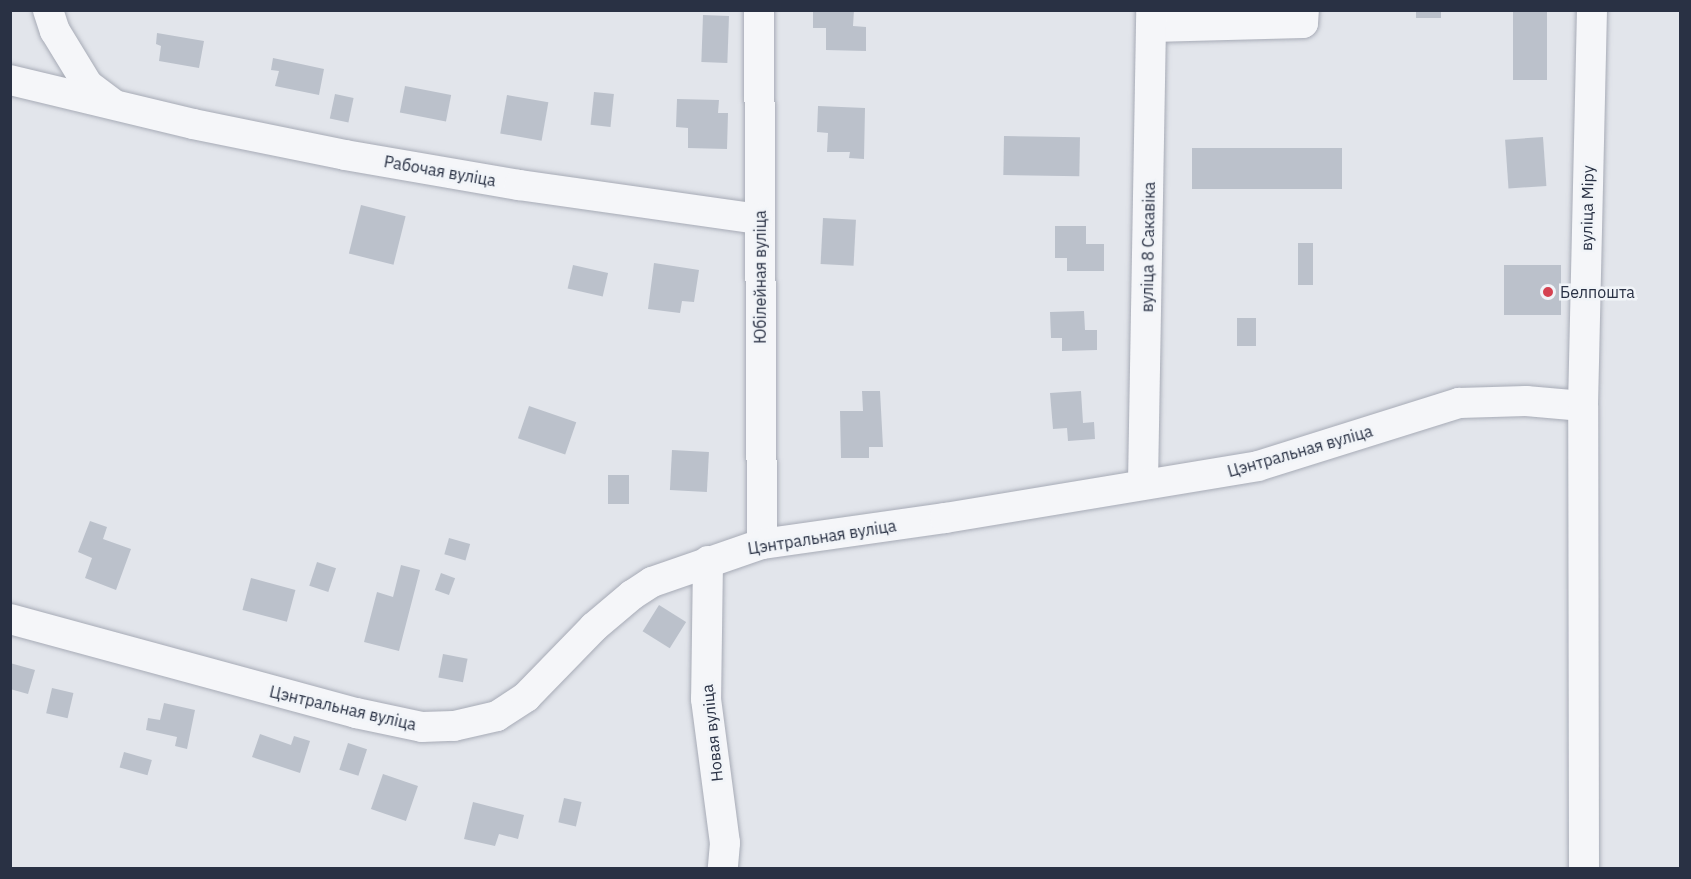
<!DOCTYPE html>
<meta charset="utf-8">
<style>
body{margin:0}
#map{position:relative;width:1691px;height:879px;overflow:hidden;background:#e2e5eb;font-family:"IBM Plex Sans",sans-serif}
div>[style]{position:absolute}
.building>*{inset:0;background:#bbc1cb;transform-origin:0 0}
.roads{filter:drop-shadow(0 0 2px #a7abb6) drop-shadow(0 0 2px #a7abb6)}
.minor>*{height:30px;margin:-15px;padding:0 15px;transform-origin:15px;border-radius:15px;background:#f5f6f9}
.dots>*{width:16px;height:16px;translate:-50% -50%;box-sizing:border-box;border:3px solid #f1f4f8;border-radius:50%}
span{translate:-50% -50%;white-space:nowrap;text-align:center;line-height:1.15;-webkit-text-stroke:5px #f1f4f8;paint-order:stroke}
.street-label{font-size:16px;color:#293144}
.poi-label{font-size:16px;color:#293144}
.left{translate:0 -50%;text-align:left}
.frame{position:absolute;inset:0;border:12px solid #293144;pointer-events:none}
</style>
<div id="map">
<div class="building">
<i style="clip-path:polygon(813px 10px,854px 10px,853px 26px,866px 27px,866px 51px,826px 50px,826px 28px,813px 28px)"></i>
<i style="left:1416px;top:10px;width:25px;height:8px"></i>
<i style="left:1513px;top:10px;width:34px;height:70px"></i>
<i style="left:703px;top:15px;width:26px;height:47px;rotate:2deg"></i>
<i style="clip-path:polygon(157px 33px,204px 41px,199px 68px,159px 61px,161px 46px,156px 44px)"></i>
<i style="clip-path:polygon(273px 58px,324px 69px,319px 95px,275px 86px,279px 71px,271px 70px)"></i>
<i style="left:405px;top:86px;width:47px;height:27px;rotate:11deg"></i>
<i style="left:594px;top:92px;width:20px;height:33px;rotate:6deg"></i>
<i style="left:335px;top:94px;width:19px;height:25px;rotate:12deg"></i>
<i style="left:507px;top:95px;width:42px;height:39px;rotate:10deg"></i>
<i style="clip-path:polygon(677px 99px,719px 100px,718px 113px,728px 113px,727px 149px,688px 148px,688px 128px,676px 127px)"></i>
<i style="clip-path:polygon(818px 106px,865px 108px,864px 159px,849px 158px,850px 152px,827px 152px,828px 133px,817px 132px)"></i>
<i style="left:1004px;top:136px;width:76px;height:39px;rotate:1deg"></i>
<i style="left:1543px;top:137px;width:49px;height:38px;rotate:86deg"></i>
<i style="left:1342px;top:148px;width:41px;height:150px;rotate:90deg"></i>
<i style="left:361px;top:205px;width:46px;height:50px;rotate:14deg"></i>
<i style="left:823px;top:218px;width:33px;height:46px;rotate:3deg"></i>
<i style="clip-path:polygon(1055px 226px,1086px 226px,1086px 244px,1104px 244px,1104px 271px,1067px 271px,1067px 258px,1055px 258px)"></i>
<i style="left:1298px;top:243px;width:15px;height:42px"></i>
<i style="clip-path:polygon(654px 263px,699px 270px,694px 302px,682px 301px,680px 313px,648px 309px)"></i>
<i style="left:573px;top:265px;width:36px;height:24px;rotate:13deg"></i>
<i style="left:1561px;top:265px;width:50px;height:57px;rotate:90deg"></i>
<i style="clip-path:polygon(1084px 311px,1085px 330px,1097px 330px,1097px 350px,1062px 351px,1062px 338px,1051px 338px,1050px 312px)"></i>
<i style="left:1237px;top:318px;width:19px;height:28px"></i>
<i style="clip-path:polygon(862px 391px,880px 391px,883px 447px,869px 447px,869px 458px,841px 458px,840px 411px,863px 411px)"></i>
<i style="clip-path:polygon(1081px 391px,1083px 423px,1094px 422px,1095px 439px,1068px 441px,1067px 428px,1053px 429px,1050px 393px)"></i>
<i style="left:529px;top:406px;width:50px;height:34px;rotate:19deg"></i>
<i style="left:672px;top:450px;width:37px;height:40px;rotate:3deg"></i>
<i style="left:608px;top:475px;width:21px;height:29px"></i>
<i style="clip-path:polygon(90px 521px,107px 527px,103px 539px,131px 549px,116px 590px,85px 578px,92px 558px,78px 552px)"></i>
<i style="left:449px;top:538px;width:22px;height:17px;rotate:16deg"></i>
<i style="left:317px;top:562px;width:20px;height:25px;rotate:18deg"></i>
<i style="clip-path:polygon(401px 565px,420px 570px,399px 651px,364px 642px,377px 592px,393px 597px)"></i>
<i style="left:441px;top:573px;width:15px;height:18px;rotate:20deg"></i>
<i style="left:251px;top:578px;width:46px;height:33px;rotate:15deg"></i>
<i style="left:659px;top:605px;width:32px;height:31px;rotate:32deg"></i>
<i style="left:443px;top:654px;width:25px;height:24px;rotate:11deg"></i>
<i style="clip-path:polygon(10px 663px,35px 670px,28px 694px,10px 689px)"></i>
<i style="left:52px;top:688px;width:22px;height:26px;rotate:13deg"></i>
<i style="clip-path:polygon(164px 703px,195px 710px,187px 749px,175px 746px,177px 737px,146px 730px,148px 718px,160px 720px)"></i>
<i style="clip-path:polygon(260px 734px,291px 745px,294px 736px,310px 741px,300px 773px,252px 757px)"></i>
<i style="left:348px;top:743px;width:20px;height:28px;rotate:18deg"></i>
<i style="left:124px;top:752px;width:29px;height:16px;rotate:16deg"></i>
<i style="left:383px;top:774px;width:37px;height:37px;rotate:19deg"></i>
<i style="left:564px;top:798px;width:18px;height:25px;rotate:13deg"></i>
<i style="clip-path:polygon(473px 802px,524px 815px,518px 839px,499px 834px,495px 846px,464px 839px)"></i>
</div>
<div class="roads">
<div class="minor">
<i style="left:48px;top:10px;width:22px;rotate:72deg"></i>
<i style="left:55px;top:31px;width:63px;rotate:58.6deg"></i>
<i style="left:88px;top:85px;width:30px;rotate:37deg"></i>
<i style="left:759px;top:10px;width:534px;rotate:89.68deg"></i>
<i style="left:1152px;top:27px;width:151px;rotate:-1.5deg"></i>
<i style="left:1303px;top:23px;width:13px;rotate:-86deg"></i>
<i style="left:10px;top:80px;width:188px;rotate:13.5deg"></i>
<i style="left:193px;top:124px;width:155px;rotate:11.5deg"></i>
<i style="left:345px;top:155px;width:177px;rotate:9.8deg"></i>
<i style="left:519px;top:185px;width:242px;rotate:8.1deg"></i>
<i style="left:1143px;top:483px;width:473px;rotate:-89deg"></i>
<i style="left:708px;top:561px;width:138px;rotate:90.8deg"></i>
<i style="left:706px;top:699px;width:145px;rotate:82.5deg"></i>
<i style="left:725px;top:843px;width:25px;rotate:95deg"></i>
<i style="left:10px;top:619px;width:359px;rotate:15.2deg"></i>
<i style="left:356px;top:713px;width:67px;rotate:12deg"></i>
<i style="left:422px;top:727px;width:32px;rotate:-2deg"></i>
<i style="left:454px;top:726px;width:44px;rotate:-13.1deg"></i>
<i style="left:497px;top:716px;width:35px;rotate:-33deg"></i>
<i style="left:526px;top:697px;width:98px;rotate:-45.8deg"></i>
<i style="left:594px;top:627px;width:50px;rotate:-40.1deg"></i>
<i style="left:632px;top:595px;width:24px;rotate:-33deg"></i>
<i style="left:652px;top:582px;width:116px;rotate:-19.1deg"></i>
<i style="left:762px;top:544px;width:185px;rotate:-8.1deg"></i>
<i style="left:945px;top:518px;width:317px;rotate:-9.4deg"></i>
<i style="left:1258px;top:466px;width:211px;rotate:-17.4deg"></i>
<i style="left:1459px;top:403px;width:67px;rotate:-1.7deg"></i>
<i style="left:1526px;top:401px;width:57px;rotate:5deg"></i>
<i style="left:1584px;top:868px;width:462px;rotate:-90.1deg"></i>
<i style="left:1583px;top:406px;width:396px;rotate:-88.7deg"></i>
</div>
</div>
<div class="dots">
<i style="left:1548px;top:292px;background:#d54251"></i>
</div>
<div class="street-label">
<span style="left:440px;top:171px;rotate:10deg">Рабочая вуліца</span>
<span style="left:1587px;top:208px;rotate:-89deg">вуліца Міру</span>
<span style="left:1148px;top:247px;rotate:-89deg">вуліца 8 Сакавіка</span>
<span style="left:760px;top:277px;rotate:-90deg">Юбілейная вуліца</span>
<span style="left:1300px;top:451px;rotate:-16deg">Цэнтральная вуліца</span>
<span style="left:822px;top:537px;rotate:-9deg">Цэнтральная вуліца</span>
<span style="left:343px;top:708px;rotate:13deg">Цэнтральная вуліца</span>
<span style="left:712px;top:733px;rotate:-96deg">Новая вуліца</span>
</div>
<div class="poi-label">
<span class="left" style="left:1560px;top:292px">Белпошта</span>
</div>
<div class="frame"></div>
</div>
